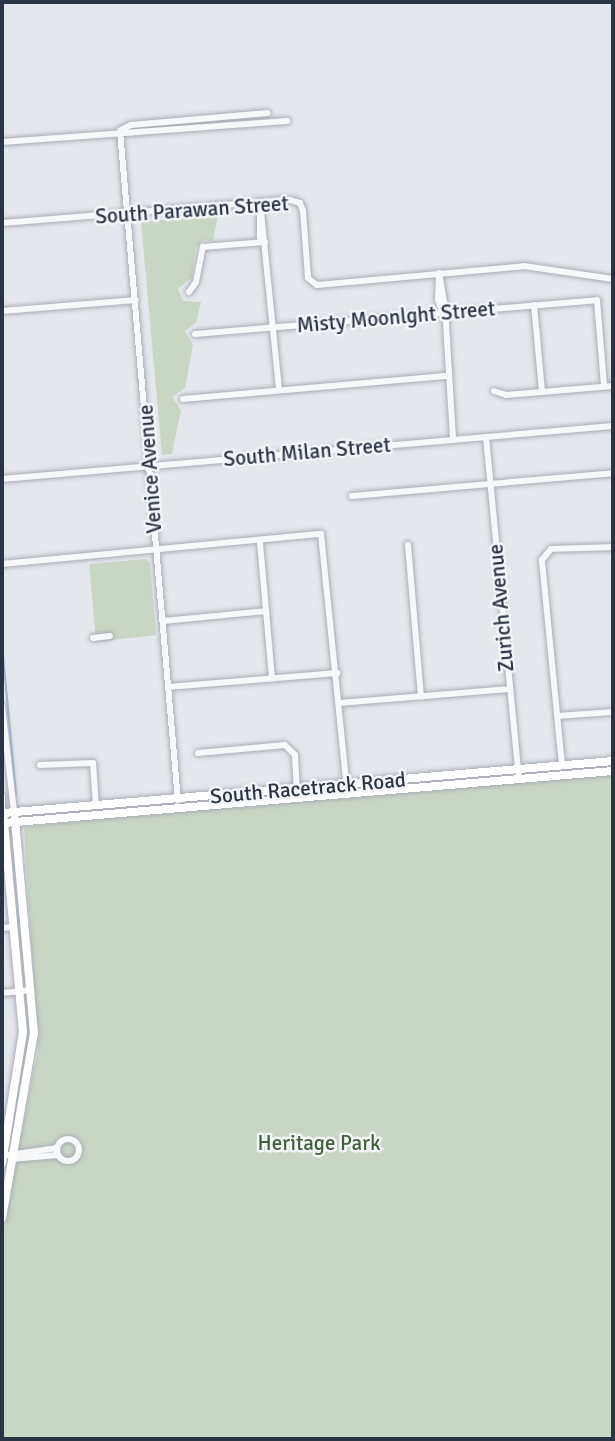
<!DOCTYPE html>
<style>
body{margin:0}
#map{position:relative;width:615px;height:1441px;overflow:hidden;background:#e4e7ec;font-family:Signika,sans-serif}
div>[style]{position:absolute}
.green>*{inset:0;background:#c9d6c5}
.stream>*{height:2px;margin:-1px;padding:0 1px;transform-origin:1px;border-radius:1px;background:#9fb4cc}
.roads{filter:drop-shadow(0 0 2px #a9aeb7) drop-shadow(0 0 2px #a9aeb7)}
.minor>*{height:6px;margin:-3px;padding:0 3px;transform-origin:3px;border-radius:3px;background:#f7f8fa}
.minor>.ring{margin:-3px;padding:0;box-sizing:content-box;background:none;border:6px solid #f7f8fa;border-radius:50%}
.major>*{height:8px;margin:-4px;padding:0 4px;transform-origin:4px;border-radius:4px;background:#fff}
span{translate:-50% -50%;white-space:nowrap;text-align:center;line-height:1.15;-webkit-text-stroke:5px #f4f6f9;paint-order:stroke}
.street-label{font-size:21px;color:#2b3445}
.park-label{font-size:21px;color:#3f6138}
.frame{position:absolute;inset:0;border:4px solid #2b3445;pointer-events:none}
</style>
<div id="map">
<div class="green">
<i style="clip-path:polygon(218px 215px,213px 241px,204px 240px,196px 247px,192px 277px,178px 289px,183px 301px,201px 302px,196px 323px,185px 331px,193px 345px,185px 388px,172px 397px,181px 410px,172px 454px,162px 455px,141px 222px)"></i>
<i style="clip-path:polygon(146px 559px,150px 563px,156px 635px,96px 642px,89px 564px)"></i>
<i style="clip-path:polygon(613px 776px,613px 1439px,2px 1439px,2px 1227px,38px 1050px,24px 827px,333px 794px,533px 777px)"></i>
</div>
<div class="stream">
<i style="left:2px;top:644px;width:151px;rotate:84.7deg"></i>
</div>
<div class="roads">
<div class="minor">
<i style="left:121px;top:130px;width:11px;rotate:-27deg"></i>
<i style="left:131px;top:125px;width:137px;rotate:-5deg"></i>
<i style="left:120px;top:131px;width:672px;rotate:85.05deg"></i>
<i style="left:2px;top:142px;width:286px;rotate:-4.2deg"></i>
<i style="left:260px;top:202px;width:189px;rotate:84.2deg"></i>
<i style="left:260px;top:202px;width:35px;rotate:90deg"></i>
<i style="left:260px;top:237px;width:7px;rotate:45deg"></i>
<i style="left:2px;top:223px;width:289px;rotate:-4.6deg"></i>
<i style="left:290px;top:200px;width:10px;rotate:17deg"></i>
<i style="left:300px;top:203px;width:9px;rotate:69deg"></i>
<i style="left:303px;top:211px;width:67px;rotate:85.7deg"></i>
<i style="left:308px;top:278px;width:11px;rotate:38deg"></i>
<i style="left:317px;top:285px;width:208px;rotate:-5.2deg"></i>
<i style="left:524px;top:266px;width:90px;rotate:8.3deg"></i>
<i style="left:439px;top:273px;width:35px;rotate:80deg"></i>
<i style="left:445px;top:307px;width:132px;rotate:86.5deg"></i>
<i style="left:439px;top:273px;width:27px;rotate:92deg"></i>
<i style="left:438px;top:300px;width:14px;rotate:69deg"></i>
<i style="left:189px;top:292px;width:12px;rotate:-55deg"></i>
<i style="left:196px;top:282px;width:36px;rotate:-79deg"></i>
<i style="left:203px;top:247px;width:62px;rotate:-4.6deg"></i>
<i style="left:534px;top:305px;width:87px;rotate:84.7deg"></i>
<i style="left:2px;top:311px;width:134px;rotate:-4.7deg"></i>
<i style="left:195px;top:334px;width:403px;rotate:-4.8deg"></i>
<i style="left:597px;top:300px;width:86px;rotate:85.3deg"></i>
<i style="left:494px;top:391px;width:13px;rotate:18deg"></i>
<i style="left:506px;top:395px;width:107px;rotate:-4.8deg"></i>
<i style="left:183px;top:399px;width:266px;rotate:-5deg"></i>
<i style="left:486px;top:437px;width:344px;rotate:84.5deg"></i>
<i style="left:2px;top:479px;width:613px;rotate:-4.96deg"></i>
<i style="left:352px;top:496px;width:262px;rotate:-5deg"></i>
<i style="left:260px;top:543px;width:136px;rotate:84.9deg"></i>
<i style="left:408px;top:545px;width:152px;rotate:85.1deg"></i>
<i style="left:2px;top:564px;width:320px;rotate:-5.4deg"></i>
<i style="left:321px;top:534px;width:255px;rotate:84.2deg"></i>
<i style="left:163px;top:621px;width:103px;rotate:-5.5deg"></i>
<i style="left:93px;top:638px;width:17px;rotate:-7deg"></i>
<i style="left:168px;top:687px;width:170px;rotate:-4.7deg"></i>
<i style="left:339px;top:703px;width:171px;rotate:-4.7deg"></i>
<i style="left:2px;top:706px;width:107px;rotate:83.5deg"></i>
<i style="left:557px;top:716px;width:56px;rotate:-4.1deg"></i>
<i style="left:198px;top:753px;width:87px;rotate:-5.3deg"></i>
<i style="left:285px;top:745px;width:14px;rotate:45deg"></i>
<i style="left:295px;top:755px;width:34px;rotate:87deg"></i>
<i style="left:40px;top:765px;width:53px;rotate:-2.2deg"></i>
<i style="left:93px;top:763px;width:43px;rotate:86deg"></i>
<i style="left:562px;top:765px;width:206px;rotate:-95.6deg"></i>
<i style="left:542px;top:560px;width:14px;rotate:-51deg"></i>
<i style="left:551px;top:549px;width:62px;rotate:-1.8deg"></i>
<i style="left:2px;top:796px;width:17px;rotate:90deg"></i>
<i style="left:2px;top:928px;width:12px;rotate:-5deg"></i>
<i style="left:2px;top:993px;width:29px;rotate:-6deg"></i>
<i class="ring" style="left:57px;top:1139px;width:16px;height:16px"></i>
<i style="left:2px;top:1156px;width:56px;rotate:-8.3deg"></i>
<i style="left:11px;top:1159px;width:47px;rotate:-4.9deg"></i>
</div>
<div class="major">
<i style="left:4px;top:823px;width:611px;rotate:-4.88deg"></i>
<i style="left:2px;top:1163px;width:133px;rotate:-80.9deg"></i>
<i style="left:23px;top:1032px;width:220px;rotate:-95.2deg"></i>
<i style="left:3px;top:813px;width:612px;rotate:-4.87deg"></i>
<i style="left:2px;top:1218px;width:188px;rotate:-80.2deg"></i>
<i style="left:34px;top:1033px;width:215px;rotate:-95.1deg"></i>
</div>
</div>
<div class="street-label">
<span style="left:192px;top:210px;rotate:-4deg">South Parawan Street</span>
<span style="left:396px;top:317px;rotate:-5deg">Misty Moonlght Street</span>
<span style="left:307px;top:452px;rotate:-5deg">South Milan Street</span>
<span style="left:150px;top:469px;rotate:-94deg">Venice Avenue</span>
<span style="left:501px;top:608px;rotate:-95deg">Zurich Avenue</span>
<span style="left:308px;top:788px;rotate:-5deg">South Racetrack Road</span>
</div>
<div class="park-label">
<span style="left:319px;top:1143px">Heritage Park</span>
</div>
<div class="frame"></div>
</div>
